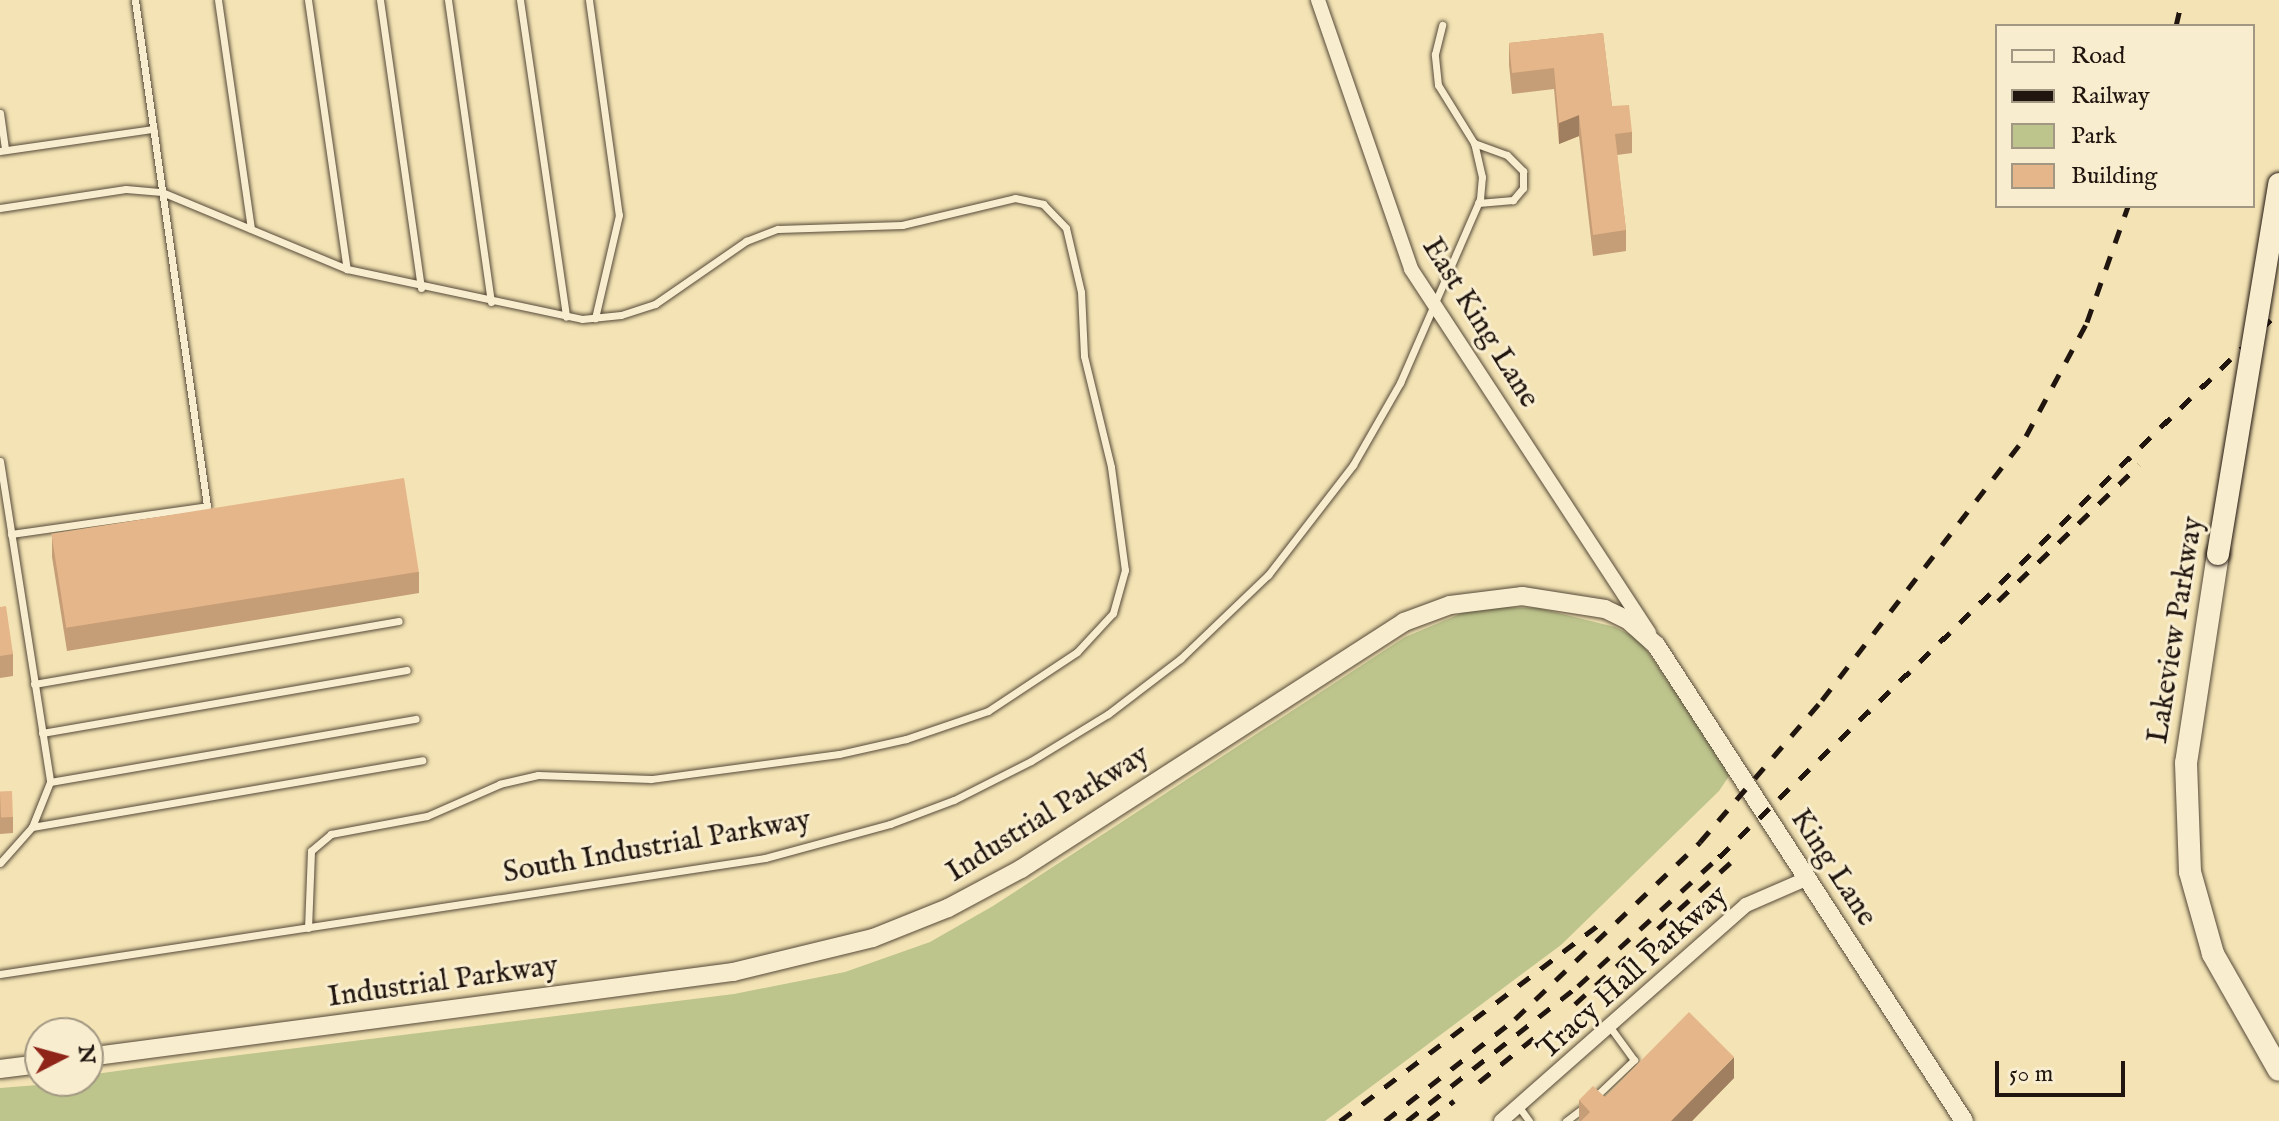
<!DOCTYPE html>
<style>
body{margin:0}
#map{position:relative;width:2279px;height:1121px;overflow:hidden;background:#f4e4b5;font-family:"IM FELL English",serif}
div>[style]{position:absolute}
.green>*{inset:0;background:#bdc48c}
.roads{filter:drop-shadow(0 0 2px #554938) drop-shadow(0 0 2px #554938)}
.service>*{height:7px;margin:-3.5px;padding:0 3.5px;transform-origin:3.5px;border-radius:3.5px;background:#f8edcf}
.minor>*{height:14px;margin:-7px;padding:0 7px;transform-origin:7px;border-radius:7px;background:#f8edcf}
.tertiary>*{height:18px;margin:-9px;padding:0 9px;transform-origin:9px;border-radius:9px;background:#f8edcf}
.secondary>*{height:22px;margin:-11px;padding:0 11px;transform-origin:11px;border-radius:11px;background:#f8edcf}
.rail>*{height:5px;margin-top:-2.5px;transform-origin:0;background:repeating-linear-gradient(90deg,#20150f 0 14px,transparent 0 28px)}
.bridges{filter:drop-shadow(0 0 2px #20150f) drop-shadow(0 0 2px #20150f)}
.secondary-bridge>*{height:22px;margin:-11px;padding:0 11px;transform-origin:11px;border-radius:11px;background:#f8edcf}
.wall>*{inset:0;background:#c59d76}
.shaded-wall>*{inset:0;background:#a07f60}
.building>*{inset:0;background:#e5b689;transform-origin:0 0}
span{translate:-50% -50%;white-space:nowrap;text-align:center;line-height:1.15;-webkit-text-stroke:6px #f8edcf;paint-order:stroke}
.street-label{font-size:30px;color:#20150f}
.legend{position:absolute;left:1995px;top:24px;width:260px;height:184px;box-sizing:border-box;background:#f8edcf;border:2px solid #a29782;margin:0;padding:10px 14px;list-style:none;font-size:24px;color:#20150f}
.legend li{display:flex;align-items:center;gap:16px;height:40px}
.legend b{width:40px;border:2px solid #a29782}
.north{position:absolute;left:24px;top:1017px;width:80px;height:80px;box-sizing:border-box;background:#f8edcf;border:2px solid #a29782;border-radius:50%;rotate:84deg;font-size:22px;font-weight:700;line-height:32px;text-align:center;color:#20150f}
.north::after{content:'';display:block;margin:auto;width:28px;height:36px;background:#8f2418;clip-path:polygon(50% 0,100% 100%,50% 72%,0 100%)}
.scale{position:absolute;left:1995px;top:1061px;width:130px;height:36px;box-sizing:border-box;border:4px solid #20150f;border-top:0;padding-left:10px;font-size:24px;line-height:28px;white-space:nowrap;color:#20150f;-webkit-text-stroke:6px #f8edcf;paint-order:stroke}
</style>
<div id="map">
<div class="green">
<i style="clip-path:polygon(1501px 607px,1538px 608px,1615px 627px,1639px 639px,1731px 773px,1719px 791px,1561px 945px,1325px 1121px,0 1121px,0 1088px,88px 1081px,88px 1075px,168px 1064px,734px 994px,845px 972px,930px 942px,993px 906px,1405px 637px,1465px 612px)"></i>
</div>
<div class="roads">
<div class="service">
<i style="left:218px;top:0;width:231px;rotate:81.8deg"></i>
<i style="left:308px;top:0;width:272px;rotate:81.8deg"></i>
<i style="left:380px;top:0;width:291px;rotate:81.9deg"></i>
<i style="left:448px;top:0;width:305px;rotate:81.9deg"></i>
<i style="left:520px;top:0;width:320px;rotate:81.7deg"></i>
<i style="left:589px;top:0;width:217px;rotate:82.1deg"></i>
<i style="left:619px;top:215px;width:106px;rotate:103.1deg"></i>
<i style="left:0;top:113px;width:37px;rotate:82deg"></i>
<i style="left:1474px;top:143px;width:35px;rotate:20deg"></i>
<i style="left:1507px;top:155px;width:23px;rotate:45deg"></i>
<i style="left:1523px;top:171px;width:17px;rotate:90deg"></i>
<i style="left:1523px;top:188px;width:16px;rotate:130deg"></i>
<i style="left:1513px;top:200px;width:35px;rotate:175deg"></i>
<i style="left:0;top:151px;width:155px;rotate:-8.2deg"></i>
<i style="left:0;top:208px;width:127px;rotate:-8.6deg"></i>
<i style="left:126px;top:189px;width:36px;rotate:5deg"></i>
<i style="left:162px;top:192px;width:200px;rotate:22.6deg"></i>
<i style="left:347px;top:269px;width:240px;rotate:12deg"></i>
<i style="left:582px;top:319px;width:39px;rotate:-6deg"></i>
<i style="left:621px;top:315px;width:36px;rotate:-18deg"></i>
<i style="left:655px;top:304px;width:111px;rotate:-34.7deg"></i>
<i style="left:746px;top:241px;width:34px;rotate:-21deg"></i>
<i style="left:778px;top:229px;width:124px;rotate:-1.8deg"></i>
<i style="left:902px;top:225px;width:116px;rotate:-13.4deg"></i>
<i style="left:1015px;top:198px;width:29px;rotate:12deg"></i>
<i style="left:1043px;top:204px;width:33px;rotate:46deg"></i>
<i style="left:1066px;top:228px;width:66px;rotate:76.8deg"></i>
<i style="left:1081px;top:292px;width:64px;rotate:87.3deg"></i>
<i style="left:1084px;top:356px;width:114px;rotate:76.3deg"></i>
<i style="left:1111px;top:467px;width:104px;rotate:82.3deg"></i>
<i style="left:1125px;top:570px;width:45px;rotate:105.6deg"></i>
<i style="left:1113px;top:613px;width:53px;rotate:132.7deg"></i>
<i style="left:1077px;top:652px;width:107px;rotate:146.5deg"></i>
<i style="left:988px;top:711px;width:87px;rotate:161.1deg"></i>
<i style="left:906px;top:739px;width:69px;rotate:167.4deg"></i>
<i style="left:839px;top:754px;width:190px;rotate:172.4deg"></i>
<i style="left:651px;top:779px;width:113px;rotate:-178deg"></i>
<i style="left:538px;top:775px;width:39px;rotate:167deg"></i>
<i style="left:500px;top:784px;width:80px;rotate:156.3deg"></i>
<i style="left:427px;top:816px;width:98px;rotate:169.4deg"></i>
<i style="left:331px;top:834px;width:26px;rotate:140deg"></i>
<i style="left:311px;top:851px;width:77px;rotate:92.2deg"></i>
<i style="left:0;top:461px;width:325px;rotate:81.1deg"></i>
<i style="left:50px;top:782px;width:48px;rotate:111.8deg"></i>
<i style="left:32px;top:827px;width:48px;rotate:131.6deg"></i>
<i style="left:11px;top:534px;width:198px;rotate:-8.1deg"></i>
<i style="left:207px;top:506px;width:511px;rotate:-98.1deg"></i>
<i style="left:34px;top:684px;width:370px;rotate:-9.8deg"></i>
<i style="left:42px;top:733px;width:370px;rotate:-9.8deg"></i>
<i style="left:50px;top:782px;width:371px;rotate:-9.8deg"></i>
<i style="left:32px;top:827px;width:396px;rotate:-9.7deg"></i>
<i style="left:0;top:974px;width:774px;rotate:-8.62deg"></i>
<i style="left:765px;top:858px;width:130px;rotate:-15.2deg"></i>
<i style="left:890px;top:824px;width:68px;rotate:-20.6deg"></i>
<i style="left:954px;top:800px;width:86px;rotate:-26.9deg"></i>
<i style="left:1031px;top:761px;width:90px;rotate:-31.4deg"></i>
<i style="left:1108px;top:714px;width:91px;rotate:-37.4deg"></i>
<i style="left:1180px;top:659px;width:122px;rotate:-43.7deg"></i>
<i style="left:1268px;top:575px;width:139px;rotate:-52.3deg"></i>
<i style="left:1353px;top:465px;width:95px;rotate:-60.2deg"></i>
<i style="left:1400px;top:383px;width:201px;rotate:-66.5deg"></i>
<i style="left:1480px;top:199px;width:22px;rotate:-85deg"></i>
<i style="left:1482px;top:177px;width:35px;rotate:-103deg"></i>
<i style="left:1474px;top:143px;width:68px;rotate:-121.8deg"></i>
<i style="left:1438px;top:85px;width:31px;rotate:-96deg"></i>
<i style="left:1435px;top:54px;width:30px;rotate:-76deg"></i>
<i style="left:1595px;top:1097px;width:54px;rotate:-43.5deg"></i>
<i style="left:1634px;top:1060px;width:39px;rotate:-126deg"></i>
<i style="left:1519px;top:1107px;width:17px;rotate:54deg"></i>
<i style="left:1566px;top:1121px;width:21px;rotate:-37deg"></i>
</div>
<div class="minor">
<i style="left:1318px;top:0;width:285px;rotate:70.9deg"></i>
<i style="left:1411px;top:269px;width:435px;rotate:56.8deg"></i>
<i style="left:1501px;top:1121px;width:327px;rotate:-41.4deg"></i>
<i style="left:1746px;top:905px;width:68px;rotate:-23.5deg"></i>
</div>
<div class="tertiary">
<i style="left:88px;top:1057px;width:651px;rotate:-7.51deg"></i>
<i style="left:733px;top:972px;width:144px;rotate:-13.7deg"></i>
<i style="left:873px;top:938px;width:81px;rotate:-21.8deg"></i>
<i style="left:948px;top:908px;width:83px;rotate:-28.1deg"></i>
<i style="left:1021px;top:869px;width:456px;rotate:-32.8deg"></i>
<i style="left:1404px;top:622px;width:49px;rotate:-20.3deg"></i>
<i style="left:1450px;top:605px;width:73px;rotate:-7.1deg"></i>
<i style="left:1522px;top:596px;width:84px;rotate:8.9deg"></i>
<i style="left:1605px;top:609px;width:25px;rotate:26deg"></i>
<i style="left:1628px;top:620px;width:38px;rotate:42deg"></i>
<i style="left:1656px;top:645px;width:567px;rotate:57.09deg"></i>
<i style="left:0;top:1069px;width:40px;rotate:-7.1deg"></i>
</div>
<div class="secondary">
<i style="left:2218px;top:554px;width:211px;rotate:98.7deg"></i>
<i style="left:2186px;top:763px;width:109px;rotate:87.9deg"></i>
<i style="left:2190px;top:872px;width:85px;rotate:74.3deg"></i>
<i style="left:2213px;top:954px;width:133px;rotate:60.4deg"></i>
</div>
</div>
<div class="rail">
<i style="left:2176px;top:26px;width:27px;rotate:-77deg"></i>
<i style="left:1998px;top:601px;width:196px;rotate:-44deg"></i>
<i style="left:1575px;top:1004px;width:212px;rotate:-42.3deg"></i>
<i style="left:1479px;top:1082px;width:72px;rotate:-38.8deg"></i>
<i style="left:1340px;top:1121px;width:328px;rotate:-37.2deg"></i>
<i style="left:1385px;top:1121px;width:165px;rotate:-38.1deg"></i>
<i style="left:1515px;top:1019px;width:256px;rotate:-43.7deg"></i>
<i style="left:1700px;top:842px;width:187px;rotate:-49.3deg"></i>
<i style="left:1822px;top:700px;width:334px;rotate:-52.3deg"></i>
<i style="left:2026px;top:436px;width:129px;rotate:-61.8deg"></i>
<i style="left:2087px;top:322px;width:123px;rotate:-70.5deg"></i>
<i style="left:1407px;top:1121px;width:218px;rotate:-38.3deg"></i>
<i style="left:1578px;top:986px;width:191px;rotate:-42.5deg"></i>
<i style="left:1719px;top:857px;width:781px;rotate:-44.22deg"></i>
<i style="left:1428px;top:1121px;width:33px;rotate:-38deg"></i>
</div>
<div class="bridges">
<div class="secondary-bridge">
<i style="left:2218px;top:554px;width:375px;rotate:-80.6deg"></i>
</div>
</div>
<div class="wall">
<i style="clip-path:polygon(1603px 33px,1612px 106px,1632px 132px,1632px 153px,1617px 155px,1626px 230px,1626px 251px,1593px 256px,1579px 136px,1559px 144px,1554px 89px,1512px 94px,1509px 65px,1509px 43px)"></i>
<i style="clip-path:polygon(52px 535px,419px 572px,419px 593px,67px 651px,52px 557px)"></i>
<i style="clip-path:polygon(0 607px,13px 654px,13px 676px,0 678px)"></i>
<i style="clip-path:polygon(0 792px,13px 817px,13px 833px,0 834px)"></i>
<i style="clip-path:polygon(1734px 1078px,1692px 1121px,1579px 1121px,1579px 1100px)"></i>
</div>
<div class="shaded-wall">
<i style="clip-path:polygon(1579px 115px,1579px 136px,1559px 144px,1559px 123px)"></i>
<i style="clip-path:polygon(1734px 1057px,1734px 1078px,1692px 1121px,1671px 1121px)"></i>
</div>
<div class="building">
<i style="clip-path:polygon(1603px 33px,1612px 106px,1629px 105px,1632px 132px,1615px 134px,1626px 230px,1593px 235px,1579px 115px,1559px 123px,1554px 68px,1512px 73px,1509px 43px)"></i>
<i style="left:404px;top:478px;width:95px;height:357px;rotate:81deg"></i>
<i style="clip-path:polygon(6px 606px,13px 654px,0 656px,0 607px)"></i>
<i style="left:12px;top:791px;width:26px;height:12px;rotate:88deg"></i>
<i style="clip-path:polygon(1689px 1012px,1734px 1057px,1671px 1121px,1581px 1121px,1590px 1112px,1579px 1100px,1593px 1086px,1605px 1097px)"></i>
</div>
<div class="street-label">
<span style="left:1480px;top:323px;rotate:58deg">East King Lane</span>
<span style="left:2176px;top:630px;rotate:-81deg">Lakeview Parkway</span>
<span style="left:1048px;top:814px;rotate:-32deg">Industrial Parkway</span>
<span style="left:657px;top:847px;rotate:-10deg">South Industrial Parkway</span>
<span style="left:1833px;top:868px;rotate:57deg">King Lane</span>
<span style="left:1633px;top:973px;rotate:-42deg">Tracy Hall Parkway</span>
<span style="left:443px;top:982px;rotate:-8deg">Industrial Parkway</span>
</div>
<ul class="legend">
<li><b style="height:10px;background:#f8edcf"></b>Road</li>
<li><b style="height:10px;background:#20150f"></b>Railway</li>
<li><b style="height:22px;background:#bdc48c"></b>Park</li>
<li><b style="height:22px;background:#e5b689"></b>Building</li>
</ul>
<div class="north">N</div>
<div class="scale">50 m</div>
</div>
